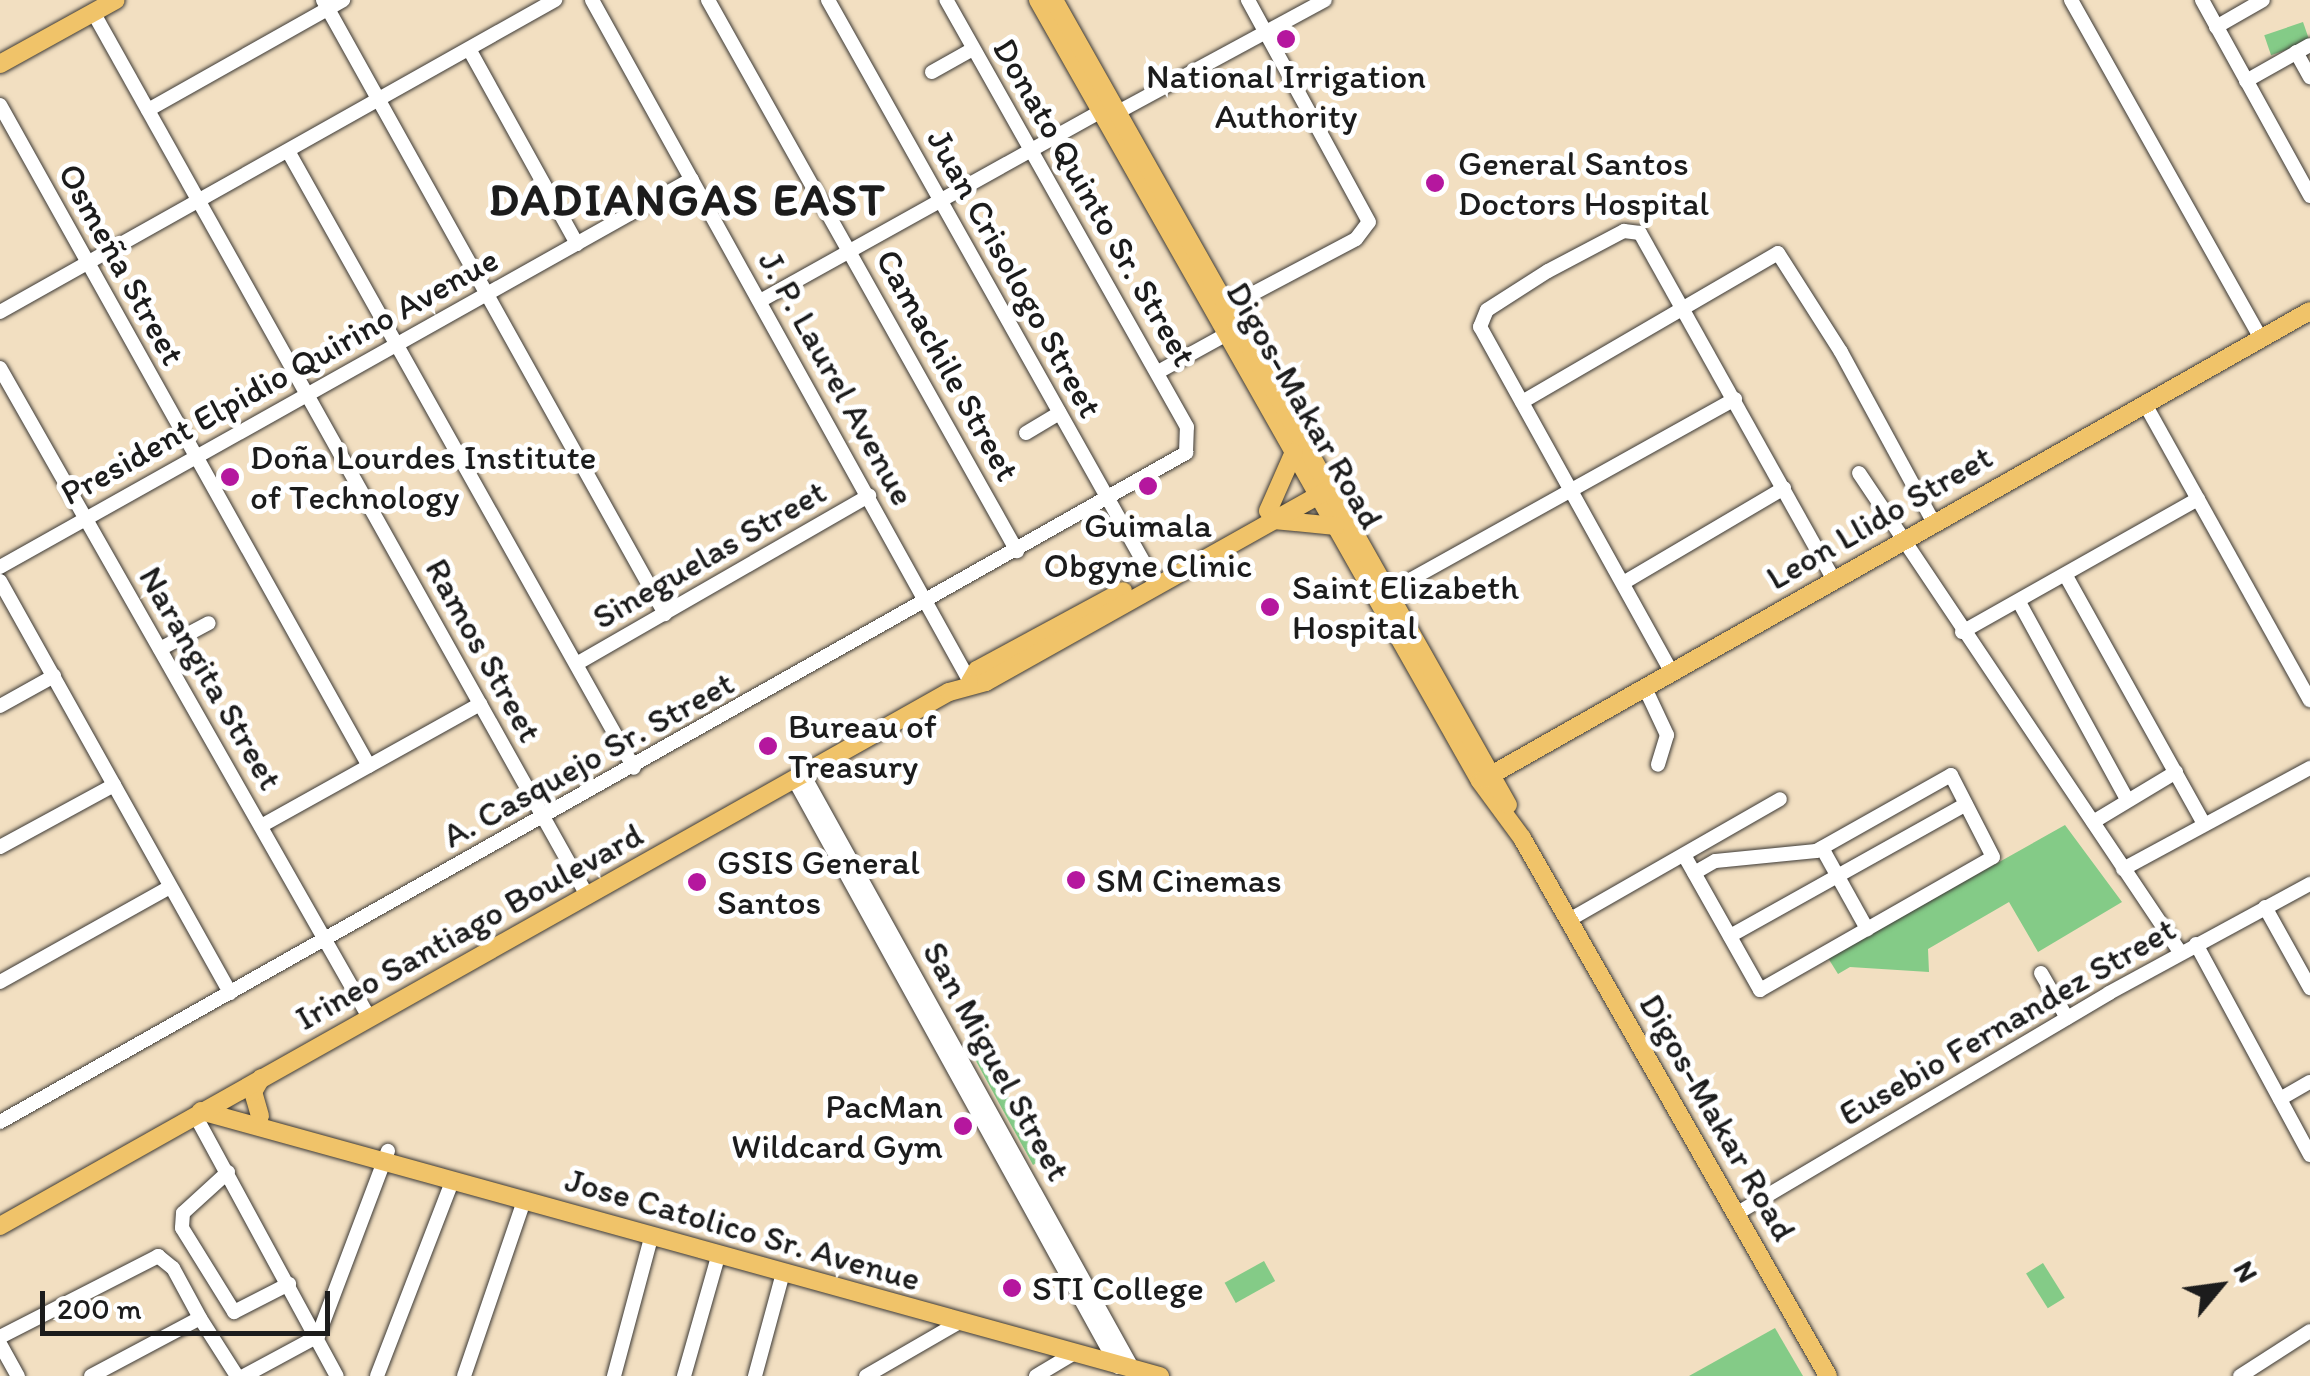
<!DOCTYPE html>
<meta charset="utf-8">
<style>
body{margin:0}
#map{position:relative;width:2310px;height:1376px;overflow:hidden;background:#f2dfc1;font-family:Itim,sans-serif}
div>[style]{position:absolute}
.green>*{inset:0;background:#84cb87;transform-origin:0 0}
.roads{filter:drop-shadow(0 0 2px #3c3935) drop-shadow(0 0 2px #3c3935)}
.minor>*{height:14px;margin:-7px;padding:0 7px;transform-origin:7px;border-radius:7px;background:#fff}
.major>*{height:18px;margin:-9px;padding:0 9px;transform-origin:9px;border-radius:9px;background:#f0c369}
.dots>*{width:28px;height:28px;translate:-50% -50%;box-sizing:border-box;border:5px solid #fff;border-radius:50%}
span{translate:-50% -50%;white-space:nowrap;text-align:center;line-height:1.15;-webkit-text-stroke:10px #fff;paint-order:stroke}
.poi-label{font-size:35px;color:#1c1c1c}
.left{translate:0 -50%;text-align:left}
.right{translate:-100% -50%;text-align:right}
.street-label{font-size:35px;color:#1c1c1c}
.district-label{font-size:45px;color:#1c1c1c;font-weight:700;letter-spacing:2.5px}
.north{position:absolute;left:2170px;top:1236px;width:100px;height:100px;-webkit-text-stroke:8px #fff;paint-order:stroke;rotate:61deg;font-size:28px;font-weight:700;line-height:40px;text-align:center;color:#1c1c1c}
.north::after{content:'';display:block;margin:auto;width:35px;height:45px;background:#1c1c1c;clip-path:polygon(50% 0,100% 100%,50% 72%,0 100%)}
.scale{position:absolute;left:40px;top:1291px;width:290px;height:45px;box-sizing:border-box;border:5px solid #1c1c1c;border-top:0;padding-left:12px;font-size:30px;line-height:35px;white-space:nowrap;color:#1c1c1c;-webkit-text-stroke:8px #fff;paint-order:stroke}
</style>
<div id="map">
<div class="green">
<i style="left:2303px;top:22px;width:21px;height:41px;rotate:71deg"></i>
<i style="clip-path:polygon(2065px 825px,2122px 902px,2038px 952px,2009px 902px,1928px 949px,1929px 972px,1850px 967px,1838px 974px,1828px 958px)"></i>
<i style="clip-path:polygon(968px 1025px,1043px 1159px,1033px 1165px,971px 1052px)"></i>
<i style="left:1264px;top:1261px;width:23px;height:45px;rotate:61deg"></i>
<i style="left:2043px;top:1263px;width:41px;height:20px;rotate:58deg"></i>
<i style="clip-path:polygon(1775px 1328px,1803px 1376px,1689px 1376px)"></i>
</div>
<div class="roads">
<div class="minor">
<i style="left:323px;top:0;width:703px;rotate:60.88deg"></i>
<i style="left:592px;top:0;width:780px;rotate:61deg"></i>
<i style="left:708px;top:0;width:632px;rotate:60.72deg"></i>
<i style="left:828px;top:0;width:672px;rotate:60.69deg"></i>
<i style="left:2071px;top:0;width:388px;rotate:60.7deg"></i>
<i style="left:2202px;top:0;width:224px;rotate:61.1deg"></i>
<i style="left:93px;top:12px;width:1014px;rotate:60.78deg"></i>
<i style="left:2216px;top:27px;width:54px;rotate:-29.9deg"></i>
<i style="left:469px;top:49px;width:223px;rotate:61deg"></i>
<i style="left:2296px;top:52px;width:29px;rotate:61deg"></i>
<i style="left:932px;top:72px;width:47px;rotate:-29.3deg"></i>
<i style="left:2246px;top:81px;width:73px;rotate:-29.4deg"></i>
<i style="left:0;top:105px;width:757px;rotate:60.83deg"></i>
<i style="left:148px;top:110px;width:224px;rotate:-29.4deg"></i>
<i style="left:288px;top:151px;width:707px;rotate:60.72deg"></i>
<i style="left:760px;top:301px;width:390px;rotate:-29.1deg"></i>
<i style="left:1101px;top:111px;width:17px;rotate:3deg"></i>
<i style="left:1118px;top:112px;width:235px;rotate:-28.4deg"></i>
<i style="left:1220px;top:311px;width:154px;rotate:-27.9deg"></i>
<i style="left:1356px;top:239px;width:21px;rotate:-53deg"></i>
<i style="left:1369px;top:222px;width:253px;rotate:-118.6deg"></i>
<i style="left:0;top:312px;width:637px;rotate:-29.34deg"></i>
<i style="left:0;top:368px;width:749px;rotate:60.39deg"></i>
<i style="left:1158px;top:372px;width:89px;rotate:-28.9deg"></i>
<i style="left:1522px;top:402px;width:296px;rotate:-30.2deg"></i>
<i style="left:1778px;top:253px;width:117px;rotate:57.5deg"></i>
<i style="left:1841px;top:352px;width:195px;rotate:61.5deg"></i>
<i style="left:2145px;top:404px;width:339px;rotate:60.9deg"></i>
<i style="left:1026px;top:433px;width:39px;rotate:-31deg"></i>
<i style="left:1859px;top:473px;width:577px;rotate:56.17deg"></i>
<i style="left:0;top:567px;width:793px;rotate:-29.28deg"></i>
<i style="left:2066px;top:576px;width:284px;rotate:60.9deg"></i>
<i style="left:0;top:581px;width:472px;rotate:60.8deg"></i>
<i style="left:1623px;top:583px;width:187px;rotate:-30.5deg"></i>
<i style="left:1390px;top:591px;width:395px;rotate:-29.1deg"></i>
<i style="left:2019px;top:602px;width:225px;rotate:61.3deg"></i>
<i style="left:1962px;top:632px;width:271px;rotate:-29.4deg"></i>
<i style="left:160px;top:649px;width:55px;rotate:-28deg"></i>
<i style="left:578px;top:663px;width:336px;rotate:-29.9deg"></i>
<i style="left:1672px;top:673px;width:396px;rotate:-119deg"></i>
<i style="left:1480px;top:327px;width:18px;rotate:-68deg"></i>
<i style="left:1487px;top:310px;width:72px;rotate:-32.6deg"></i>
<i style="left:1548px;top:271px;width:86px;rotate:-27.8deg"></i>
<i style="left:1624px;top:231px;width:16px;rotate:7deg"></i>
<i style="left:1640px;top:233px;width:398px;rotate:60.8deg"></i>
<i style="left:1645px;top:688px;width:52px;rotate:64.9deg"></i>
<i style="left:1667px;top:735px;width:31px;rotate:107deg"></i>
<i style="left:0;top:706px;width:62px;rotate:-29.1deg"></i>
<i style="left:804px;top:776px;width:680px;rotate:60.99deg"></i>
<i style="left:795px;top:781px;width:669px;rotate:61.14deg"></i>
<i style="left:2093px;top:822px;width:97px;rotate:-31.1deg"></i>
<i style="left:261px;top:826px;width:251px;rotate:-29.1deg"></i>
<i style="left:0;top:847px;width:130px;rotate:-28.5deg"></i>
<i style="left:1822px;top:848px;width:93px;rotate:60.9deg"></i>
<i style="left:1684px;top:855px;width:155px;rotate:60.6deg"></i>
<i style="left:1760px;top:990px;width:268px;rotate:-29.7deg"></i>
<i style="left:1993px;top:857px;width:92px;rotate:-117.1deg"></i>
<i style="left:1951px;top:775px;width:155px;rotate:150.6deg"></i>
<i style="left:1816px;top:851px;width:101px;rotate:174.3deg"></i>
<i style="left:1715px;top:861px;width:24px;rotate:150deg"></i>
<i style="left:2123px;top:869px;width:213px;rotate:-28.4deg"></i>
<i style="left:2265px;top:907px;width:93px;rotate:60.9deg"></i>
<i style="left:1569px;top:920px;width:243px;rotate:-29.8deg"></i>
<i style="left:1730px;top:936px;width:270px;rotate:-29.2deg"></i>
<i style="left:2196px;top:944px;width:240px;rotate:61.6deg"></i>
<i style="left:2041px;top:973px;width:52px;rotate:60deg"></i>
<i style="left:0;top:982px;width:195px;rotate:-29.2deg"></i>
<i style="left:2280px;top:1099px;width:34px;rotate:-30deg"></i>
<i style="left:195px;top:1115px;width:297px;rotate:61.5deg"></i>
<i style="left:0;top:1122px;width:1362px;rotate:-29.43deg"></i>
<i style="left:1186px;top:453px;width:26px;rotate:-88deg"></i>
<i style="left:1187px;top:427px;width:490px;rotate:-119.4deg"></i>
<i style="left:228px;top:1172px;width:61px;rotate:137.7deg"></i>
<i style="left:183px;top:1213px;width:15px;rotate:94deg"></i>
<i style="left:182px;top:1228px;width:99px;rotate:58.2deg"></i>
<i style="left:234px;top:1312px;width:62px;rotate:-27deg"></i>
<i style="left:1736px;top:1214px;width:434px;rotate:-30.6deg"></i>
<i style="left:2109px;top:993px;width:229px;rotate:-28.5deg"></i>
<i style="left:0;top:1337px;width:178px;rotate:-27.1deg"></i>
<i style="left:158px;top:1256px;width:19px;rotate:39deg"></i>
<i style="left:173px;top:1268px;width:57px;rotate:61.6deg"></i>
<i style="left:0;top:1344px;width:37px;rotate:61deg"></i>
<i style="left:91px;top:1376px;width:123px;rotate:-28deg"></i>
<i style="left:200px;top:1318px;width:69px;rotate:57.5deg"></i>
<i style="left:244px;top:1376px;width:84px;rotate:-28.4deg"></i>
<i style="left:318px;top:1336px;width:198px;rotate:-69.3deg"></i>
<i style="left:377px;top:1376px;width:211px;rotate:-68.9deg"></i>
<i style="left:464px;top:1376px;width:185px;rotate:-71.1deg"></i>
<i style="left:614px;top:1376px;width:147px;rotate:-75deg"></i>
<i style="left:684px;top:1376px;width:128px;rotate:-74.1deg"></i>
<i style="left:755px;top:1376px;width:107px;rotate:-74.8deg"></i>
<i style="left:866px;top:1376px;width:104px;rotate:-30deg"></i>
<i style="left:1036px;top:1376px;width:41px;rotate:-31deg"></i>
<i style="left:2240px;top:1376px;width:83px;rotate:-32.7deg"></i>
</div>
<div class="major">
<i style="left:1038px;top:0;width:897px;rotate:60.49deg"></i>
<i style="left:1480px;top:781px;width:71px;rotate:53.6deg"></i>
<i style="left:1522px;top:838px;width:619px;rotate:60.37deg"></i>
<i style="left:1054px;top:0;width:924px;rotate:60.58deg"></i>
<i style="left:0;top:64px;width:132px;rotate:-28.9deg"></i>
<i style="left:1268px;top:511px;width:64px;rotate:-66.2deg"></i>
<i style="left:1274px;top:520px;width:62px;rotate:5.5deg"></i>
<i style="left:970px;top:682px;width:14px;rotate:-60deg"></i>
<i style="left:977px;top:670px;width:166px;rotate:-28.4deg"></i>
<i style="left:1484px;top:779px;width:949px;rotate:-29.54deg"></i>
<i style="left:201px;top:1111px;width:995px;rotate:15.45deg"></i>
<i style="left:260px;top:1116px;width:25px;rotate:-106deg"></i>
<i style="left:253px;top:1092px;width:16px;rotate:-60deg"></i>
<i style="left:0;top:1226px;width:1089px;rotate:-29.37deg"></i>
<i style="left:949px;top:692px;width:38px;rotate:-15deg"></i>
<i style="left:986px;top:682px;width:397px;rotate:-29.3deg"></i>
</div>
</div>
<div class="dots">
<i style="left:1286px;top:39px;background:#b5179e"></i>
<i style="left:1435px;top:183px;background:#b5179e"></i>
<i style="left:230px;top:477px;background:#b5179e"></i>
<i style="left:1148px;top:486px;background:#b5179e"></i>
<i style="left:1270px;top:607px;background:#b5179e"></i>
<i style="left:768px;top:746px;background:#b5179e"></i>
<i style="left:1076px;top:880px;background:#b5179e"></i>
<i style="left:697px;top:882px;background:#b5179e"></i>
<i style="left:963px;top:1126px;background:#b5179e"></i>
<i style="left:1012px;top:1288px;background:#b5179e"></i>
</div>
<div class="poi-label">
<span style="left:1286px;top:96px">National Irrigation<br>Authority</span>
<span class="left" style="left:1458px;top:183px">General Santos<br>Doctors Hospital</span>
<span class="left" style="left:250px;top:477px">Doña Lourdes Institute<br>of Technology</span>
<span style="left:1148px;top:545px">Guimala<br>Obgyne Clinic</span>
<span class="left" style="left:1292px;top:607px">Saint Elizabeth<br>Hospital</span>
<span class="left" style="left:788px;top:746px">Bureau of<br>Treasury</span>
<span class="left" style="left:717px;top:882px">GSIS General<br>Santos</span>
<span class="left" style="left:1096px;top:880px">SM Cinemas</span>
<span class="right" style="left:943px;top:1126px">PacMan<br>Wildcard Gym</span>
<span class="left" style="left:1032px;top:1288px">STI College</span>
</div>
<div class="street-label">
<span style="left:1095px;top:202px;rotate:60deg">Donato Quinto Sr. Street</span>
<span style="left:122px;top:264px;rotate:61deg">Osmeña Street</span>
<span style="left:1015px;top:273px;rotate:61deg">Juan Crisologo Street</span>
<span style="left:948px;top:365px;rotate:61deg">Camachile Street</span>
<span style="left:279px;top:376px;rotate:-29deg">President Elpidio Quirino Avenue</span>
<span style="left:837px;top:378px;rotate:61deg">J. P. Laurel Avenue</span>
<span style="left:1305px;top:405px;rotate:60deg">Digos-Makar Road</span>
<span style="left:1879px;top:517px;rotate:-30deg">Leon Llido Street</span>
<span style="left:709px;top:554px;rotate:-30deg">Sineguelas Street</span>
<span style="left:484px;top:650px;rotate:61deg">Ramos Street</span>
<span style="left:211px;top:678px;rotate:60deg">Narangita Street</span>
<span style="left:588px;top:759px;rotate:-29deg">A. Casquejo Sr. Street</span>
<span style="left:469px;top:926px;rotate:-29deg">Irineo Santiago Boulevard</span>
<span style="left:2007px;top:1021px;rotate:-30deg">Eusebio Fernandez Street</span>
<span style="left:997px;top:1061px;rotate:61deg">San Miguel Street</span>
<span style="left:1718px;top:1117px;rotate:60deg">Digos-Makar Road</span>
<span style="left:743px;top:1229px;rotate:16deg">Jose Catolico Sr. Avenue</span>
</div>
<div class="district-label">
<span style="left:688px;top:200px">DADIANGAS EAST</span>
</div>
<div class="north">N</div>
<div class="scale">200 m</div>
</div>
